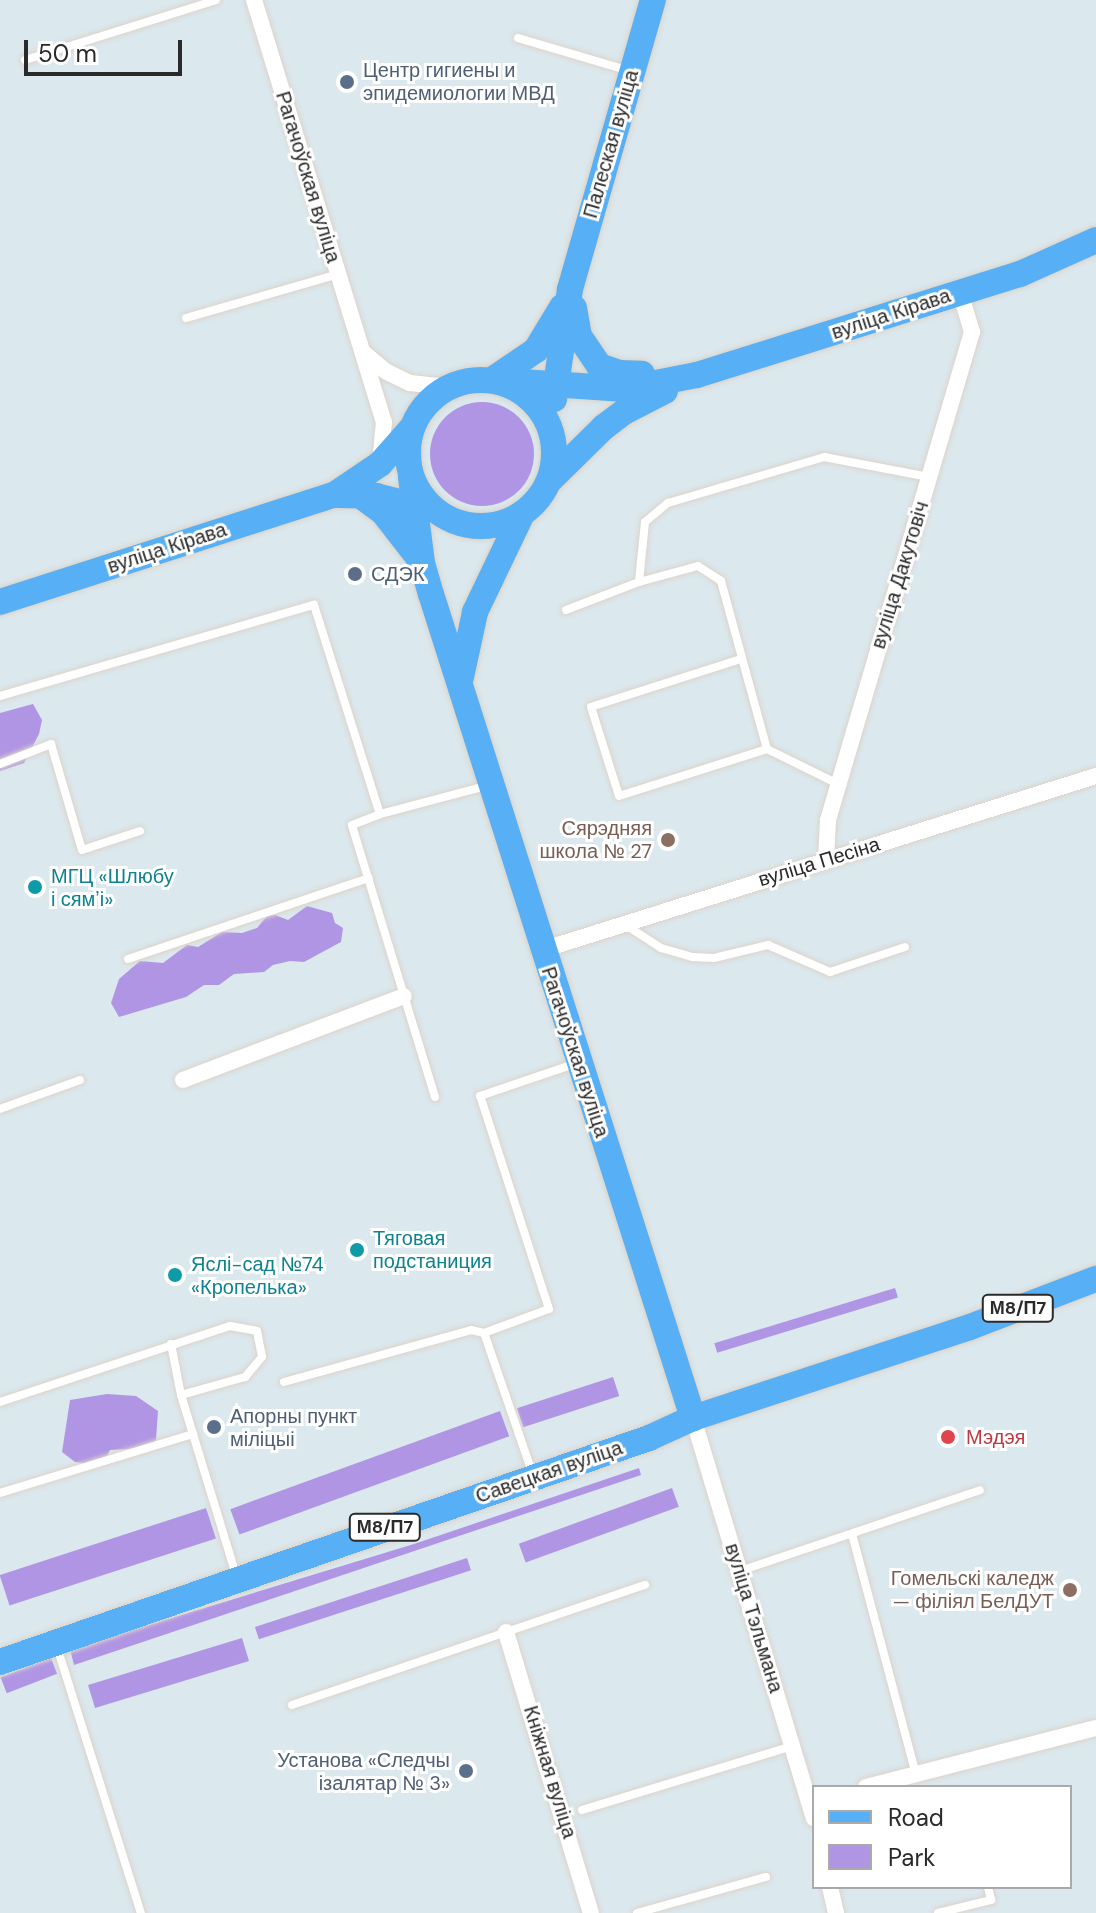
<!DOCTYPE html>
<meta charset="utf-8">
<style>
body{margin:0}
#map{position:relative;width:1096px;height:1913px;overflow:hidden;background:#dbe8ed;font-family:"DM Sans",sans-serif}
div>[style]{position:absolute}
.green>*{inset:0;background:#b095e5;transform-origin:0 0}
.round{border-radius:50%}
.roads{filter:drop-shadow(0 0 2px #dcd3c9) drop-shadow(0 0 2px #dcd3c9)}
.lane>*{height:8px;margin:-4px;padding:0 4px;transform-origin:4px;border-radius:4px;background:#fff}
.street>*{height:16px;margin:-8px;padding:0 8px;transform-origin:8px;border-radius:8px;background:#fff}
.primary>*{height:26px;margin:-13px;padding:0 13px;transform-origin:13px;border-radius:13px;background:#57aff5}
.primary>.ring{margin:-13px;padding:0;box-sizing:content-box;background:none;border:26px solid #57aff5;border-radius:50%}
.dots>*{width:22px;height:22px;translate:-50% -50%;box-sizing:border-box;border:4px solid #fff;border-radius:50%}
span{translate:-50% -50%;white-space:nowrap;text-align:center;line-height:1.15;-webkit-text-stroke:6px #fff;paint-order:stroke}
.shield-label span{padding:2px 6px;background:#fff;border:2px solid;border-radius:6px;-webkit-text-stroke-width:0}
.shield-label{font-size:18px;color:#2a2a2a;font-weight:700}
.service-label{font-size:20px;color:#4e5e75}
.left{translate:0 -50%;text-align:left}
.right{translate:-100% -50%;text-align:right}
.street-label{font-size:20px;color:#2a2a2a}
.education-label{font-size:20px;color:#785e54}
.culture-label{font-size:20px;color:#0d838f}
.health-label{font-size:20px;color:#be3a42}
.legend{position:absolute;left:812px;top:1785px;width:260px;height:104px;box-sizing:border-box;background:#fff;border:2px solid #aaa;margin:0;padding:10px 14px;list-style:none;font-size:24px;color:#2a2a2a}
.legend li{display:flex;align-items:center;gap:16px;height:40px}
.legend b{width:40px;border:2px solid #aaa}
.scale{position:absolute;left:24px;top:40px;width:158px;height:36px;box-sizing:border-box;border:4px solid #2a2a2a;border-top:0;padding-left:10px;font-size:24px;line-height:28px;white-space:nowrap;color:#2a2a2a;-webkit-text-stroke:6px #fff;paint-order:stroke}
</style>
<div id="map">
<div class="green">
<i class="round" style="left:430px;top:402px;width:104px;height:104px"></i>
<i style="clip-path:polygon(33px 704px,42px 720px,39px 734px,24px 763px,0 771px,0 713px)"></i>
<i style="clip-path:polygon(307px 906px,332px 913px,335px 923px,343px 928px,341px 942px,304px 962px,290px 961px,273px 965px,264px 972px,234px 974px,219px 985px,204px 985px,186px 997px,119px 1017px,111px 1003px,119px 979px,140px 961px,163px 963px,187px 945px,198px 947px,222px 932px,242px 933px,257px 928px,267px 916px,275px 915px,288px 920px)"></i>
<i style="left:895px;top:1288px;width:10px;height:189px;rotate:73deg"></i>
<i style="left:613px;top:1377px;width:20px;height:101px;rotate:72deg"></i>
<i style="clip-path:polygon(107px 1394px,136px 1396px,158px 1411px,156px 1440px,147px 1448px,110px 1450px,102px 1465px,75px 1462px,62px 1452px,70px 1400px)"></i>
<i style="left:500px;top:1411px;width:27px;height:287px;rotate:70deg"></i>
<i style="clip-path:polygon(639px 1468px,641px 1475px,74px 1665px,70px 1649px,414px 1544px)"></i>
<i style="left:672px;top:1488px;width:20px;height:163px;rotate:70deg"></i>
<i style="left:206px;top:1508px;width:32px;height:217px;rotate:72deg"></i>
<i style="left:467px;top:1558px;width:13px;height:223px;rotate:72deg"></i>
<i style="left:242px;top:1638px;width:24px;height:161px;rotate:73deg"></i>
<i style="left:51px;top:1658px;width:17px;height:54px;rotate:69deg"></i>
</div>
<div class="roads">
<div class="lane">
<i style="left:518px;top:38px;width:114px;rotate:16.4deg"></i>
<i style="left:25px;top:60px;width:200px;rotate:-17.4deg"></i>
<i style="left:186px;top:318px;width:158px;rotate:-16.1deg"></i>
<i style="left:639px;top:582px;width:61px;rotate:-15.2deg"></i>
<i style="left:698px;top:566px;width:27px;rotate:33deg"></i>
<i style="left:721px;top:581px;width:174px;rotate:74.7deg"></i>
<i style="left:767px;top:749px;width:79px;rotate:26.2deg"></i>
<i style="left:566px;top:610px;width:78px;rotate:-21deg"></i>
<i style="left:639px;top:582px;width:60px;rotate:-84.3deg"></i>
<i style="left:645px;top:522px;width:30px;rotate:-40deg"></i>
<i style="left:668px;top:503px;width:163px;rotate:-16.4deg"></i>
<i style="left:824px;top:457px;width:107px;rotate:10.8deg"></i>
<i style="left:741px;top:659px;width:157px;rotate:162.3deg"></i>
<i style="left:591px;top:707px;width:93px;rotate:72.5deg"></i>
<i style="left:619px;top:796px;width:155px;rotate:-17.6deg"></i>
<i style="left:0;top:696px;width:327px;rotate:-16.2deg"></i>
<i style="left:314px;top:605px;width:219px;rotate:72.5deg"></i>
<i style="left:0;top:764px;width:55px;rotate:-21.4deg"></i>
<i style="left:51px;top:744px;width:110px;rotate:73.7deg"></i>
<i style="left:82px;top:850px;width:61px;rotate:-18.1deg"></i>
<i style="left:624px;top:924px;width:44px;rotate:33deg"></i>
<i style="left:661px;top:948px;width:33px;rotate:16deg"></i>
<i style="left:693px;top:957px;width:21px;rotate:3deg"></i>
<i style="left:714px;top:958px;width:56px;rotate:-13.5deg"></i>
<i style="left:768px;top:945px;width:68px;rotate:23.5deg"></i>
<i style="left:830px;top:972px;width:79px;rotate:-18.4deg"></i>
<i style="left:128px;top:959px;width:254px;rotate:-18.6deg"></i>
<i style="left:435px;top:1097px;width:284px;rotate:-107deg"></i>
<i style="left:352px;top:825px;width:30px;rotate:-21deg"></i>
<i style="left:380px;top:814px;width:110px;rotate:-14.8deg"></i>
<i style="left:0;top:1109px;width:85px;rotate:-19.9deg"></i>
<i style="left:171px;top:1344px;width:52px;rotate:78.9deg"></i>
<i style="left:181px;top:1395px;width:191px;rotate:73deg"></i>
<i style="left:284px;top:1382px;width:194px;rotate:-15.5deg"></i>
<i style="left:471px;top:1330px;width:13px;rotate:13deg"></i>
<i style="left:0;top:1402px;width:242px;rotate:-18.3deg"></i>
<i style="left:230px;top:1326px;width:27px;rotate:10deg"></i>
<i style="left:257px;top:1331px;width:26px;rotate:79deg"></i>
<i style="left:262px;top:1357px;width:26px;rotate:130deg"></i>
<i style="left:245px;top:1377px;width:66px;rotate:164.3deg"></i>
<i style="left:533px;top:1475px;width:150px;rotate:-109deg"></i>
<i style="left:484px;top:1333px;width:69px;rotate:-20.3deg"></i>
<i style="left:549px;top:1309px;width:224px;rotate:-107.9deg"></i>
<i style="left:480px;top:1096px;width:99px;rotate:-18.8deg"></i>
<i style="left:0;top:1493px;width:202px;rotate:-17deg"></i>
<i style="left:852px;top:1534px;width:248px;rotate:75.1deg"></i>
<i style="left:740px;top:1571px;width:253px;rotate:-18.6deg"></i>
<i style="left:57px;top:1647px;width:279px;rotate:72.5deg"></i>
<i style="left:292px;top:1705px;width:373px;rotate:-18.8deg"></i>
<i style="left:582px;top:1810px;width:220px;rotate:-16.9deg"></i>
<i style="left:637px;top:1913px;width:134px;rotate:-15.6deg"></i>
<i style="left:938px;top:1913px;width:55px;rotate:-13.8deg"></i>
<i style="left:991px;top:1900px;width:13px;rotate:-103deg"></i>
</div>
<div class="street">
<i style="left:254px;top:0;width:442px;rotate:72.9deg"></i>
<i style="left:384px;top:422px;width:40px;rotate:95.7deg"></i>
<i style="left:365px;top:354px;width:26px;rotate:40deg"></i>
<i style="left:385px;top:371px;width:28px;rotate:26deg"></i>
<i style="left:410px;top:383px;width:38px;rotate:6deg"></i>
<i style="left:826px;top:859px;width:39px;rotate:-87deg"></i>
<i style="left:828px;top:820px;width:509px;rotate:-73.56deg"></i>
<i style="left:972px;top:332px;width:42px;rotate:-106.7deg"></i>
<i style="left:542px;top:950px;width:581px;rotate:-17.44deg"></i>
<i style="left:183px;top:1080px;width:236px;rotate:-20.8deg"></i>
<i style="left:693px;top:1418px;width:418px;rotate:73.2deg"></i>
<i style="left:506px;top:1632px;width:294px;rotate:73.2deg"></i>
<i style="left:866px;top:1787px;width:237px;rotate:-14.4deg"></i>
<i style="left:830px;top:1887px;width:27px;rotate:77deg"></i>
</div>
<div class="primary">
<i style="left:574px;top:308px;width:28px;rotate:80deg"></i>
<i style="left:579px;top:336px;width:36px;rotate:56deg"></i>
<i style="left:599px;top:366px;width:21px;rotate:19deg"></i>
<i style="left:619px;top:373px;width:23px;rotate:2deg"></i>
<i class="ring" style="left:408px;top:380px;width:120px;height:120px"></i>
<i style="left:492px;top:380px;width:133px;rotate:3.9deg"></i>
<i style="left:625px;top:389px;width:73px;rotate:-11deg"></i>
<i style="left:697px;top:375px;width:338px;rotate:-17.4deg"></i>
<i style="left:1020px;top:274px;width:83px;rotate:-24.1deg"></i>
<i style="left:492px;top:380px;width:53px;rotate:-34.3deg"></i>
<i style="left:536px;top:350px;width:50px;rotate:-58.8deg"></i>
<i style="left:554px;top:399px;width:111px;rotate:-81.7deg"></i>
<i style="left:570px;top:289px;width:301px;rotate:-74deg"></i>
<i style="left:411px;top:477px;width:87px;rotate:82.7deg"></i>
<i style="left:422px;top:563px;width:32px;rotate:74deg"></i>
<i style="left:431px;top:594px;width:865px;rotate:72.36deg"></i>
<i style="left:549px;top:481px;width:77px;rotate:-44.5deg"></i>
<i style="left:604px;top:427px;width:25px;rotate:-37deg"></i>
<i style="left:624px;top:412px;width:46px;rotate:-27.1deg"></i>
<i style="left:337px;top:495px;width:39px;rotate:1deg"></i>
<i style="left:376px;top:496px;width:54px;rotate:14deg"></i>
<i style="left:361px;top:496px;width:27px;rotate:36deg"></i>
<i style="left:383px;top:512px;width:57px;rotate:52.1deg"></i>
<i style="left:0;top:602px;width:351px;rotate:-17.8deg"></i>
<i style="left:334px;top:495px;width:55px;rotate:-34deg"></i>
<i style="left:380px;top:464px;width:45px;rotate:-48.6deg"></i>
<i style="left:461px;top:677px;width:66px;rotate:-77.8deg"></i>
<i style="left:475px;top:612px;width:109px;rotate:-64.4deg"></i>
<i style="left:0;top:1662px;width:687px;rotate:-19.04deg"></i>
<i style="left:649px;top:1438px;width:48px;rotate:-24.4deg"></i>
<i style="left:693px;top:1418px;width:292px;rotate:-18.2deg"></i>
<i style="left:970px;top:1327px;width:135px;rotate:-20.9deg"></i>
</div>
</div>
<div class="dots">
<i style="left:347px;top:82px;background:#5c6f8a"></i>
<i style="left:355px;top:574px;background:#5c6f8a"></i>
<i style="left:668px;top:840px;background:#8d6e63"></i>
<i style="left:35px;top:887px;background:#0f9aa8"></i>
<i style="left:357px;top:1250px;background:#0f9aa8"></i>
<i style="left:175px;top:1275px;background:#0f9aa8"></i>
<i style="left:214px;top:1427px;background:#5c6f8a"></i>
<i style="left:948px;top:1437px;background:#e0444e"></i>
<i style="left:1070px;top:1590px;background:#8d6e63"></i>
<i style="left:466px;top:1771px;background:#5c6f8a"></i>
</div>
<div class="shield-label">
<span style="left:1018px;top:1308px">М8/П7</span>
<span style="left:385px;top:1527px">М8/П7</span>
</div>
<div class="service-label">
<span class="left" style="left:363px;top:82px">Центр гигиены и<br>эпидемиологии МВД</span>
<span class="left" style="left:371px;top:574px">СДЭК</span>
<span class="left" style="left:230px;top:1428px">Апорны пункт<br>міліцыі</span>
<span class="right" style="left:450px;top:1772px">Установа «Следчы<br>ізалятар № 3»</span>
</div>
<div class="street-label">
<span style="left:611px;top:144px;rotate:-74deg">Палеская вуліца</span>
<span style="left:308px;top:177px;rotate:73deg">Рагачоўская вуліца</span>
<span style="left:891px;top:314px;rotate:-18deg">вуліца Кірава</span>
<span style="left:167px;top:548px;rotate:-18deg">вуліца Кірава</span>
<span style="left:900px;top:575px;rotate:-73deg">вуліца Дакутовіч</span>
<span style="left:819px;top:862px;rotate:-17deg">вуліца Песіна</span>
<span style="left:575px;top:1052px;rotate:72deg">Рагачоўская вуліца</span>
<span style="left:549px;top:1472px;rotate:-19deg">Савецкая вуліца</span>
<span style="left:754px;top:1618px;rotate:73deg">вуліца Тэльмана</span>
<span style="left:550px;top:1772px;rotate:73deg">Кніжная вуліца</span>
</div>
<div class="education-label">
<span class="right" style="left:652px;top:840px">Сярэдняя<br>школа № 27</span>
<span class="right" style="left:1054px;top:1590px">Гомельскі каледж<br>— філіял БелДУТ</span>
</div>
<div class="culture-label">
<span class="left" style="left:51px;top:888px">МГЦ «Шлюбу<br>і сямʼі»</span>
<span class="left" style="left:373px;top:1250px">Тяговая<br>подстаниция</span>
<span class="left" style="left:191px;top:1276px">Яслі-сад №74<br>«Кропелька»</span>
</div>
<div class="health-label">
<span class="left" style="left:966px;top:1437px">Мэдэя</span>
</div>
<ul class="legend">
<li><b style="height:10px;background:#57aff5"></b>Road</li>
<li><b style="height:22px;background:#b095e5"></b>Park</li>
</ul>
<div class="scale">50 m</div>
</div>
